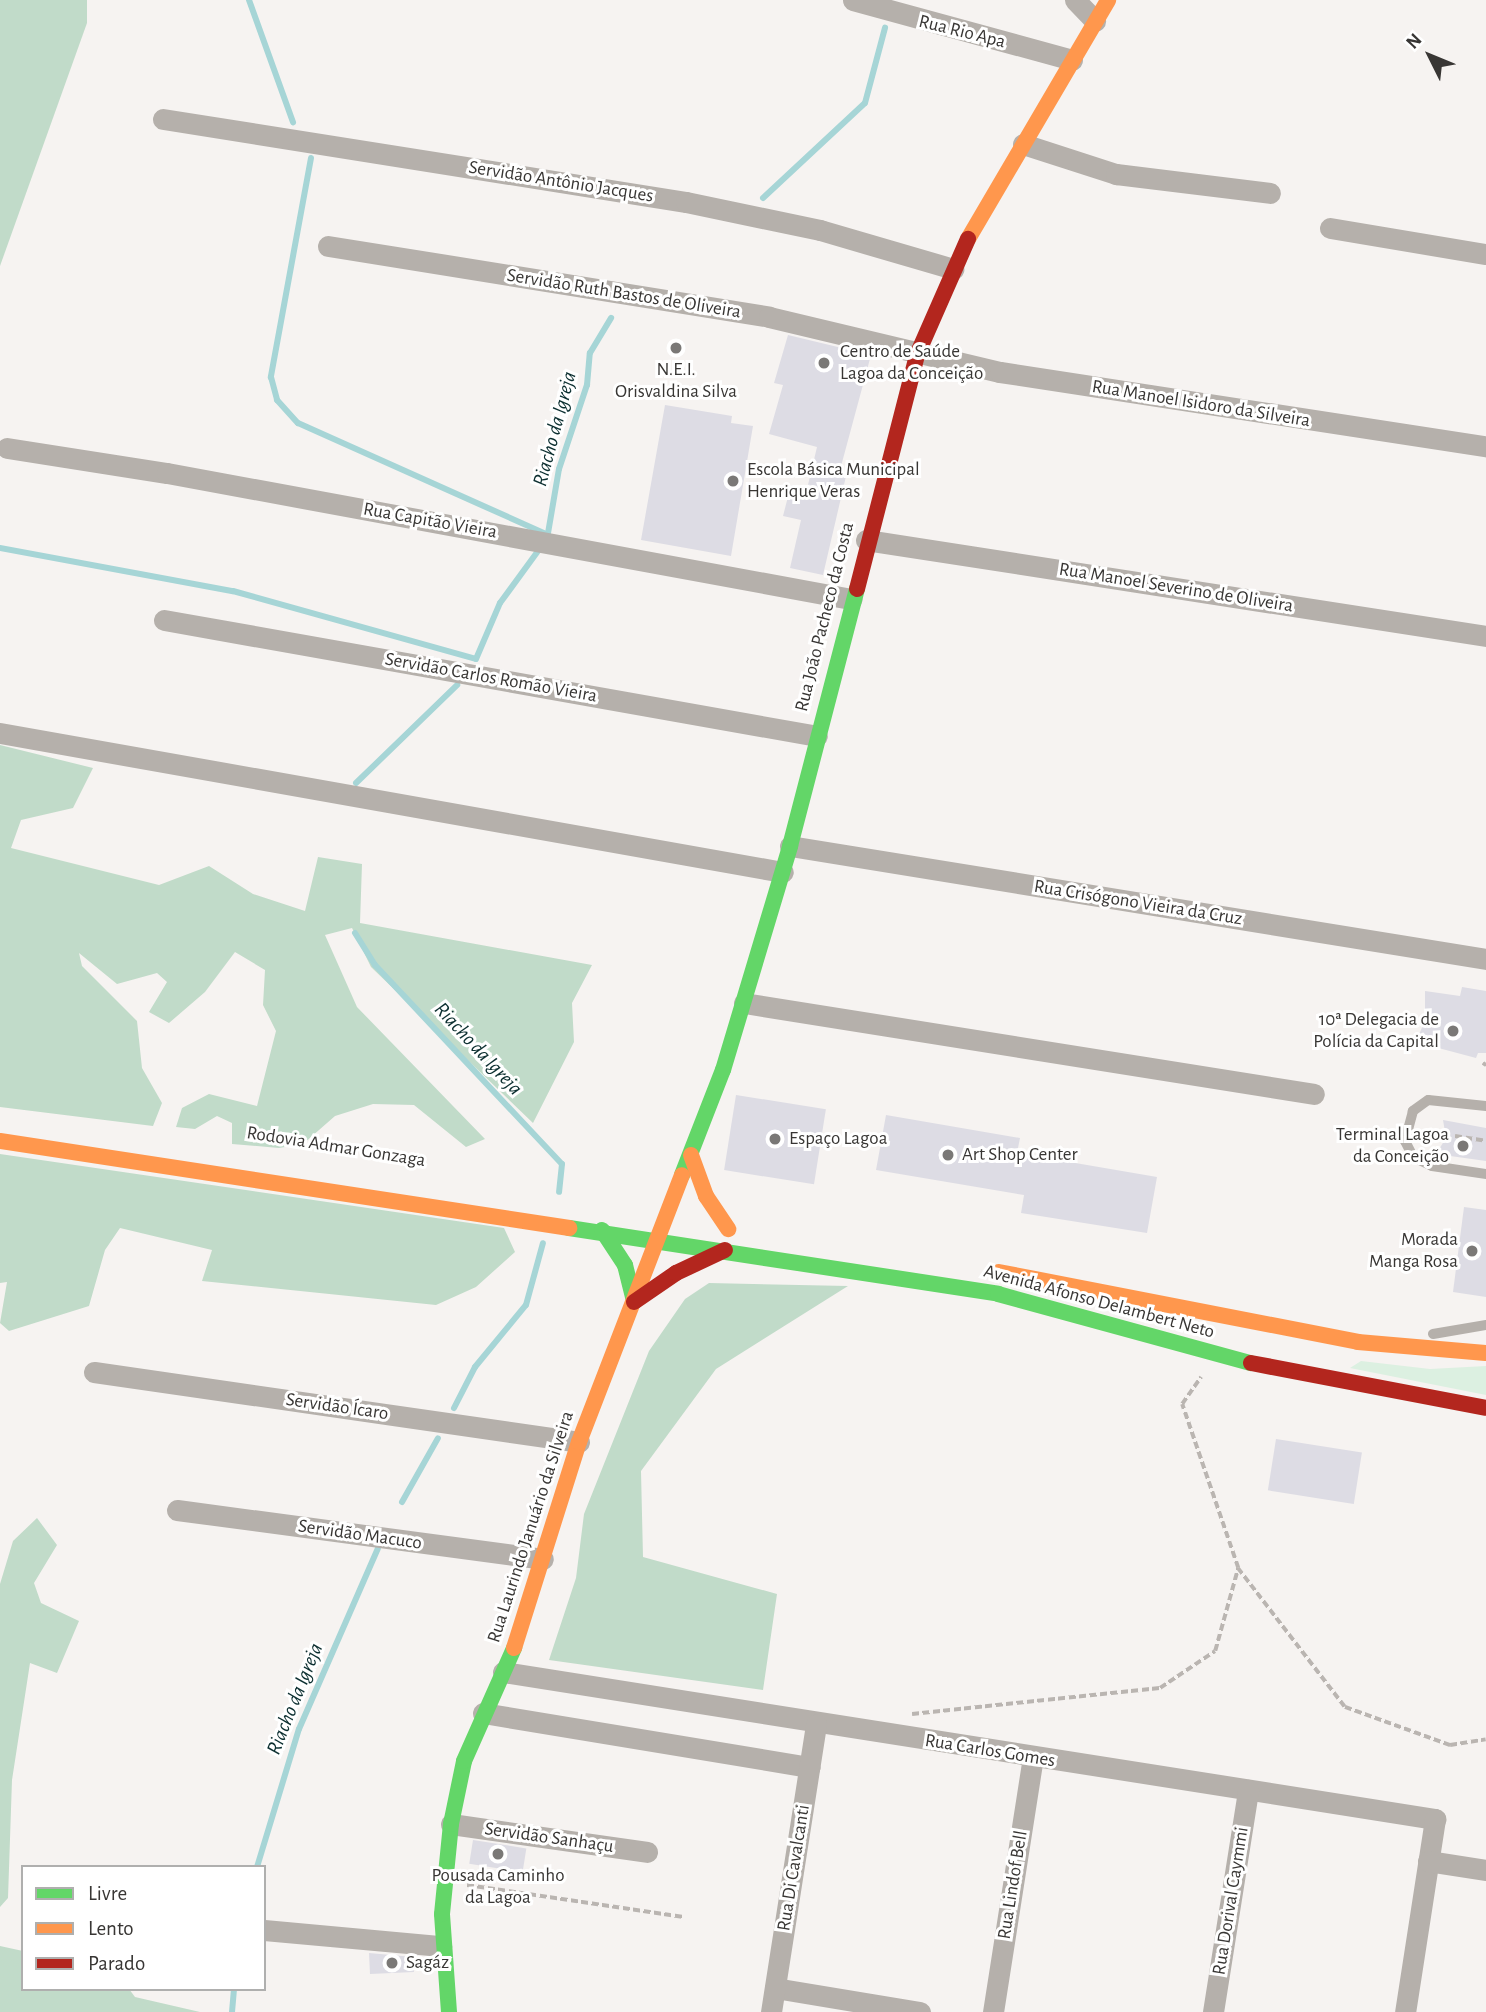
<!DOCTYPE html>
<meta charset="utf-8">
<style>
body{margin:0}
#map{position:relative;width:1486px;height:2012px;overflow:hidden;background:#f6f3f1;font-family:"Alegreya Sans",sans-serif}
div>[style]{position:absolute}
.green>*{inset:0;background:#dcf0e1}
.forest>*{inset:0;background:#c1dbc9}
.stream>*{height:6px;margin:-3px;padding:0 3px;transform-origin:3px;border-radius:3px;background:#a6d5d6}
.building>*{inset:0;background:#dddce4;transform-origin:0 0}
.path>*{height:3.5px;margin-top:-1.75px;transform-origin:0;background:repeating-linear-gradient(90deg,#bab5b1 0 7px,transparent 0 10.5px)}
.lane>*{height:10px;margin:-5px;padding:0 5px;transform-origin:5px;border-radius:5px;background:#b5b0ab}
.street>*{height:21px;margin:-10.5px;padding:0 10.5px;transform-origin:10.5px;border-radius:10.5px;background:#b5b0ab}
.fast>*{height:16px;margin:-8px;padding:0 8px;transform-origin:8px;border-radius:8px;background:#63d668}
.slow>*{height:16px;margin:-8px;padding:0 8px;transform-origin:8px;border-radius:8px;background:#ff974d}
.jam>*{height:16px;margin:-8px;padding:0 8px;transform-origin:8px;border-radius:8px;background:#b3261e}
.dots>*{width:19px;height:19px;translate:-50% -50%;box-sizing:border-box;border:4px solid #fff;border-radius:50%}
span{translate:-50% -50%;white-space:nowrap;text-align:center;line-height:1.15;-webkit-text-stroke:6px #fff;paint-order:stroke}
.street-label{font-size:19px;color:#383634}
.poi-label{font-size:19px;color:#383634}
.left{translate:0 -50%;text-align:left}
.right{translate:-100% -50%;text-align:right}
.water-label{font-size:21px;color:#0c2f30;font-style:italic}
.legend{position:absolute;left:21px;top:1865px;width:245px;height:126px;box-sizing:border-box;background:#fff;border:2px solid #afafae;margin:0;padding:9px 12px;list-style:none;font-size:21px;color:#383634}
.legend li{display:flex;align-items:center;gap:14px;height:35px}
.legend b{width:35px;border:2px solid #afafae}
.north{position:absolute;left:1395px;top:21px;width:70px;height:70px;-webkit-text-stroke:5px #fff;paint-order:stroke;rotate:313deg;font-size:19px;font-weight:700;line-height:28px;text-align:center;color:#383634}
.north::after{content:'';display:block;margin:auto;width:24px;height:32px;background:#383634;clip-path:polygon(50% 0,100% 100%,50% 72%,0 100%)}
</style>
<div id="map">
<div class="green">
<i style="clip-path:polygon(1361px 1361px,1430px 1369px,1486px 1366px,1486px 1395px,1350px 1368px)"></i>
</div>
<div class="forest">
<i style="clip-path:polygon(0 0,87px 0,87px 23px,0 266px)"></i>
<i style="clip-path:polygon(0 745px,93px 768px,73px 808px,21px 820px,11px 848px,159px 885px,209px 866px,253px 894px,305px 911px,318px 857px,362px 864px,360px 923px,592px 965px,572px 1003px,574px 1042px,533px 1123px,371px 967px,352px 928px,325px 935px,357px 1007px,485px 1139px,466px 1147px,414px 1105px,373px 1104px,335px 1116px,303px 1144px,279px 1148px,232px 1144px,232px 1123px,217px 1116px,195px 1129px,176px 1127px,182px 1108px,209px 1094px,257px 1106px,276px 1031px,263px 1005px,265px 970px,235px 952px,205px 992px,169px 1023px,149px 1012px,167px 982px,157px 973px,117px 984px,79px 953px,82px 966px,137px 1021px,142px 1068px,162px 1103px,153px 1126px,0 1107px)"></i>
<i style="clip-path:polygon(0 1154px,504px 1228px,515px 1252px,476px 1287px,436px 1305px,202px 1281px,212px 1250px,120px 1228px,105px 1250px,89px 1306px,9px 1331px,0 1323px,7px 1282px,0 1283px)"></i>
<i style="clip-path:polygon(709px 1283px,848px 1286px,716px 1369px,641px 1471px,643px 1557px,777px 1594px,763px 1690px,549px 1660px,576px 1578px,584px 1514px,649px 1351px,685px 1299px)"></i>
<i style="clip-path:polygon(37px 1518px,57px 1545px,34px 1583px,41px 1603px,79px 1621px,57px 1673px,30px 1663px,12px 1780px,8px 1898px,0 1907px,0 1584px,13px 1541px)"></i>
<i style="clip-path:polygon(0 1946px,23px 1951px,23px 1989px,129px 1989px,135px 1997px,200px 2012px,0 2012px)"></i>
</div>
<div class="stream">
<i style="left:249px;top:0;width:130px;rotate:70.2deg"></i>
<i style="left:311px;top:158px;width:223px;rotate:100.4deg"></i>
<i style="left:271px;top:377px;width:24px;rotate:75deg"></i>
<i style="left:277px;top:400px;width:31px;rotate:48deg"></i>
<i style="left:298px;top:423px;width:274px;rotate:24.1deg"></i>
<i style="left:763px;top:198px;width:139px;rotate:-43deg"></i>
<i style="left:865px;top:103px;width:78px;rotate:-75.1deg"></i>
<i style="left:547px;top:539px;width:71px;rotate:-80.3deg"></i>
<i style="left:559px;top:469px;width:89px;rotate:-71.6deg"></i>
<i style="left:587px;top:385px;width:32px;rotate:-85deg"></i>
<i style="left:590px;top:353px;width:41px;rotate:-59deg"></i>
<i style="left:0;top:548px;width:237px;rotate:10.5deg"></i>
<i style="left:233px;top:591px;width:252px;rotate:15.6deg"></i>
<i style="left:476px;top:659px;width:61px;rotate:-66.8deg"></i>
<i style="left:500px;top:603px;width:69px;rotate:-53.8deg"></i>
<i style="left:356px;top:783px;width:141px;rotate:-44.1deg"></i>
<i style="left:355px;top:933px;width:38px;rotate:58deg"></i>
<i style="left:375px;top:965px;width:273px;rotate:46.8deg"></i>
<i style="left:562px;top:1164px;width:28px;rotate:96deg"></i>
<i style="left:454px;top:1408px;width:46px;rotate:-62.9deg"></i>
<i style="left:475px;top:1367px;width:80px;rotate:-50.6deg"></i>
<i style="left:526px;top:1305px;width:64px;rotate:-74.7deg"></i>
<i style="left:402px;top:1502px;width:73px;rotate:-60.6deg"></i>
<i style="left:257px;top:1867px;width:144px;rotate:-73.1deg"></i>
<i style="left:299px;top:1729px;width:197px;rotate:-66.4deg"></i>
<i style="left:232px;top:2012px;width:23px;rotate:-85deg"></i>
</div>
<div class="building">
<i style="clip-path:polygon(788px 335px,871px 355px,840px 470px,847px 472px,823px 575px,790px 568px,801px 520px,783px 516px,791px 485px,807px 489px,817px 447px,769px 434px,783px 385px,774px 383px)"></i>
<i style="clip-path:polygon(665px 405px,732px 416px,731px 423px,753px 426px,731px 556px,641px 540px)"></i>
<i style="clip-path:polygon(1462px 987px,1486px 991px,1486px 1053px,1478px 1053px,1476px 1058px,1416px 1042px,1425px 1020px,1425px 991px,1460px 996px)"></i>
<i style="left:736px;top:1095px;width:91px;height:76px;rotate:9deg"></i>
<i style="clip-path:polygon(886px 1115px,1020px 1138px,1017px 1153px,1157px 1177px,1147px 1233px,1021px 1213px,1024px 1195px,876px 1170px)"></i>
<i style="clip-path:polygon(1443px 1120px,1486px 1128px,1486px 1161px,1436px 1154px,1446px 1138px)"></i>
<i style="clip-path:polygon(1464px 1207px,1486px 1210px,1486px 1297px,1453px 1292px)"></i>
<i style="left:1276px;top:1439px;width:87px;height:52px;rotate:9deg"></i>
<i style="left:473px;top:1840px;width:54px;height:24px;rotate:9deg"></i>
<i style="clip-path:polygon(369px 1953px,413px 1957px,414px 1972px,370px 1974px)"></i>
</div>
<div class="path">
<i style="left:1483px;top:1063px;width:4px;rotate:34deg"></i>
<i style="left:1455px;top:1136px;width:31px;rotate:9deg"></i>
<i style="left:1238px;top:1568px;width:175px;rotate:52.4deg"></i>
<i style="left:1345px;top:1707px;width:112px;rotate:19.9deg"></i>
<i style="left:1450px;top:1745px;width:36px;rotate:-9deg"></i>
<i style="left:912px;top:1714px;width:249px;rotate:-6deg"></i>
<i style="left:1160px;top:1688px;width:66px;rotate:-33.9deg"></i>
<i style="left:1215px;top:1651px;width:86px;rotate:-74.5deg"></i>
<i style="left:1238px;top:1568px;width:173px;rotate:-108.9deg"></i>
<i style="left:1182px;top:1404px;width:33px;rotate:-55deg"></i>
<i style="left:467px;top:1885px;width:219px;rotate:8.4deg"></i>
</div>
<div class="lane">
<i style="left:1486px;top:1106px;width:58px;rotate:-174.1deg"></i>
<i style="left:1428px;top:1100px;width:19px;rotate:144deg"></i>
<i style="left:1413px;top:1111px;width:31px;rotate:105deg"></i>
<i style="left:1405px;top:1141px;width:18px;rotate:63deg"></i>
<i style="left:1413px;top:1157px;width:21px;rotate:25deg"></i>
<i style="left:1432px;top:1166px;width:55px;rotate:8.4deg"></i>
<i style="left:1433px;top:1334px;width:54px;rotate:-9.6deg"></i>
</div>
<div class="street">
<i style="left:853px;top:0;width:227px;rotate:15.3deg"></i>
<i style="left:1075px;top:0;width:29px;rotate:46deg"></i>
<i style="left:163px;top:119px;width:530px;rotate:9.02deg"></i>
<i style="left:686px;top:202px;width:137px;rotate:11.8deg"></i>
<i style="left:820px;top:230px;width:139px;rotate:16.3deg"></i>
<i style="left:1023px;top:144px;width:98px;rotate:17.9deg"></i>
<i style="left:1116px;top:174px;width:155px;rotate:7deg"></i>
<i style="left:1330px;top:228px;width:158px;rotate:9.5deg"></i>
<i style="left:328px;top:246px;width:447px;rotate:9.1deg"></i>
<i style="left:769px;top:317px;width:237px;rotate:13.4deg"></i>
<i style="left:1000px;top:372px;width:492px;rotate:8.7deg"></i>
<i style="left:7px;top:448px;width:162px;rotate:8.9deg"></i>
<i style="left:167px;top:473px;width:696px;rotate:10.44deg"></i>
<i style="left:866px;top:540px;width:627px;rotate:8.8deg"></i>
<i style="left:164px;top:620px;width:663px;rotate:10.07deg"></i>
<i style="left:0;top:733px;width:795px;rotate:10.07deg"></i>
<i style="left:790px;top:846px;width:705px;rotate:9.22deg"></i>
<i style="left:744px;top:1003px;width:577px;rotate:9.07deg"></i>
<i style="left:94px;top:1372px;width:490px;rotate:8.2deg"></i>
<i style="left:177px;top:1510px;width:369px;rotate:7.6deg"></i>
<i style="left:503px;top:1672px;width:944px;rotate:8.96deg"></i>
<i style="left:1435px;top:1819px;width:195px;rotate:98.8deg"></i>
<i style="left:483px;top:1713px;width:331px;rotate:9.4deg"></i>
<i style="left:451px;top:1824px;width:198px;rotate:8.1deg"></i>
<i style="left:1428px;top:1861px;width:59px;rotate:8.8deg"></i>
<i style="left:264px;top:1930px;width:178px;rotate:5.2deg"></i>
<i style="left:775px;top:1988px;width:147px;rotate:9.4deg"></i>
<i style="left:771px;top:2012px;width:291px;rotate:-81.1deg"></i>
<i style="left:993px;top:2012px;width:257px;rotate:-81.1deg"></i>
<i style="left:1213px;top:2012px;width:225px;rotate:-81deg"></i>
</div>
<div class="fast">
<i style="left:682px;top:1175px;width:113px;rotate:-68.7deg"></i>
<i style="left:723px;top:1070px;width:234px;rotate:-73.3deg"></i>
<i style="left:790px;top:846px;width:266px;rotate:-75.4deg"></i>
<i style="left:569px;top:1228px;width:434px;rotate:8.7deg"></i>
<i style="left:998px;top:1294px;width:262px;rotate:15.3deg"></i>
<i style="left:602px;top:1230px;width:42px;rotate:56.7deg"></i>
<i style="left:625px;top:1265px;width:38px;rotate:76deg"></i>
<i style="left:449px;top:2012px;width:98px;rotate:-94.1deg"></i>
<i style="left:442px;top:1914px;width:90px;rotate:-84.3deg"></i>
<i style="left:451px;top:1824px;width:64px;rotate:-78.3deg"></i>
<i style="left:464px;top:1761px;width:124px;rotate:-66.1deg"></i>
</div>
<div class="slow">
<i style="left:968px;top:239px;width:277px;rotate:-59.6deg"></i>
<i style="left:0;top:1141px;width:576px;rotate:8.69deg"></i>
<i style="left:691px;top:1155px;width:44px;rotate:69.9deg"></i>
<i style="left:706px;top:1196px;width:40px;rotate:56deg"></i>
<i style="left:999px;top:1272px;width:366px;rotate:11deg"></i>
<i style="left:1358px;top:1342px;width:128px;rotate:4.9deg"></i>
<i style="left:514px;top:1648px;width:216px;rotate:-72.5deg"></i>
<i style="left:579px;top:1442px;width:286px;rotate:-68.9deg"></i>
</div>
<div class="jam">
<i style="left:857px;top:589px;width:242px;rotate:-75.6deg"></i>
<i style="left:917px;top:355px;width:127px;rotate:-66.3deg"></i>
<i style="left:634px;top:1302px;width:51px;rotate:-34.6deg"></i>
<i style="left:676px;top:1273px;width:54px;rotate:-25.1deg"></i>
<i style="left:1251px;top:1363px;width:239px;rotate:10.8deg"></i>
</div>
<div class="dots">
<i style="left:676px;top:348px;background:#7a7876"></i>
<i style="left:824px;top:363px;background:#7a7876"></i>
<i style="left:733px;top:481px;background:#7a7876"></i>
<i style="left:1453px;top:1031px;background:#7a7876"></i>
<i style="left:775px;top:1139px;background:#7a7876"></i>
<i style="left:1463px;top:1146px;background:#7a7876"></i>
<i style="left:948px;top:1155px;background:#7a7876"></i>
<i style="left:1472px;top:1251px;background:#7a7876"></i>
<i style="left:498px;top:1854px;background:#7a7876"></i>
<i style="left:392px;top:1963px;background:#7a7876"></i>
</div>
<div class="street-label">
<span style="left:962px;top:32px;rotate:14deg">Rua Rio Apa</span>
<span style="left:561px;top:182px;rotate:9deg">Servidão Antônio Jacques</span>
<span style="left:624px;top:294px;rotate:9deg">Servidão Ruth Bastos de Oliveira</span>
<span style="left:1201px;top:404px;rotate:9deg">Rua Manoel Isidoro da Silveira</span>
<span style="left:430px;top:521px;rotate:10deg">Rua Capitão Vieira</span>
<span style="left:1176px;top:588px;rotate:9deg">Rua Manoel Severino de Oliveira</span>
<span style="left:825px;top:617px;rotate:-76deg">Rua João Pacheco da Costa</span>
<span style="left:491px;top:678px;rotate:10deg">Servidão Carlos Romão Vieira</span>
<span style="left:1138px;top:903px;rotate:9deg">Rua Crisógono Vieira da Cruz</span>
<span style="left:336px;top:1147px;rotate:9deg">Rodovia Admar Gonzaga</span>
<span style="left:1099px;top:1302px;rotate:15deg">Avenida Afonso Delambert Neto</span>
<span style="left:337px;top:1407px;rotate:8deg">Servidão Ícaro</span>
<span style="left:531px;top:1527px;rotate:-72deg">Rua Laurindo Januário da Silveira</span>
<span style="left:360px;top:1535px;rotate:8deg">Servidão Macuco</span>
<span style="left:990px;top:1751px;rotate:9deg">Rua Carlos Gomes</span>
<span style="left:549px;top:1838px;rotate:8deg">Servidão Sanhaçu</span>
<span style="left:794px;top:1868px;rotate:-81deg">Rua Di Cavalcanti</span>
<span style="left:1013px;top:1885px;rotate:-81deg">Rua Lindof Bell</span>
<span style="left:1231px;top:1901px;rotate:-81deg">Rua Dorival Caymmi</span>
</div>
<div class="poi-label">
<span class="left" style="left:840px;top:363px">Centro de Saúde<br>Lagoa da Conceição</span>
<span style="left:676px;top:381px">N.E.I.<br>Orisvaldina Silva</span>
<span class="left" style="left:747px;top:481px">Escola Básica Municipal<br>Henrique Veras</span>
<span class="right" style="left:1439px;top:1031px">10ª Delegacia de<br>Polícia da Capital</span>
<span class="right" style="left:1449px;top:1146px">Terminal Lagoa<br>da Conceição</span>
<span class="left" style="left:789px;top:1139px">Espaço Lagoa</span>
<span class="left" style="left:962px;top:1155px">Art Shop Center</span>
<span class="right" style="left:1458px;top:1251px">Morada<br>Manga Rosa</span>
<span style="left:498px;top:1887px">Pousada Caminho<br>da Lagoa</span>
<span class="left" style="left:406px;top:1963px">Sagáz</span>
</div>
<div class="water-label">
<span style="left:555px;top:429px;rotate:-75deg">Riacho da Igreja</span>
<span style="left:478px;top:1049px;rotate:47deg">Riacho da Igreja</span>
<span style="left:295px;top:1699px;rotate:-68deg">Riacho da Igreja</span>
</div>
<ul class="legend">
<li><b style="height:9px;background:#63d668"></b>Livre</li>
<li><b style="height:9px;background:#ff974d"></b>Lento</li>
<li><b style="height:9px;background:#b3261e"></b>Parado</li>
</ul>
<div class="north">N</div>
</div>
